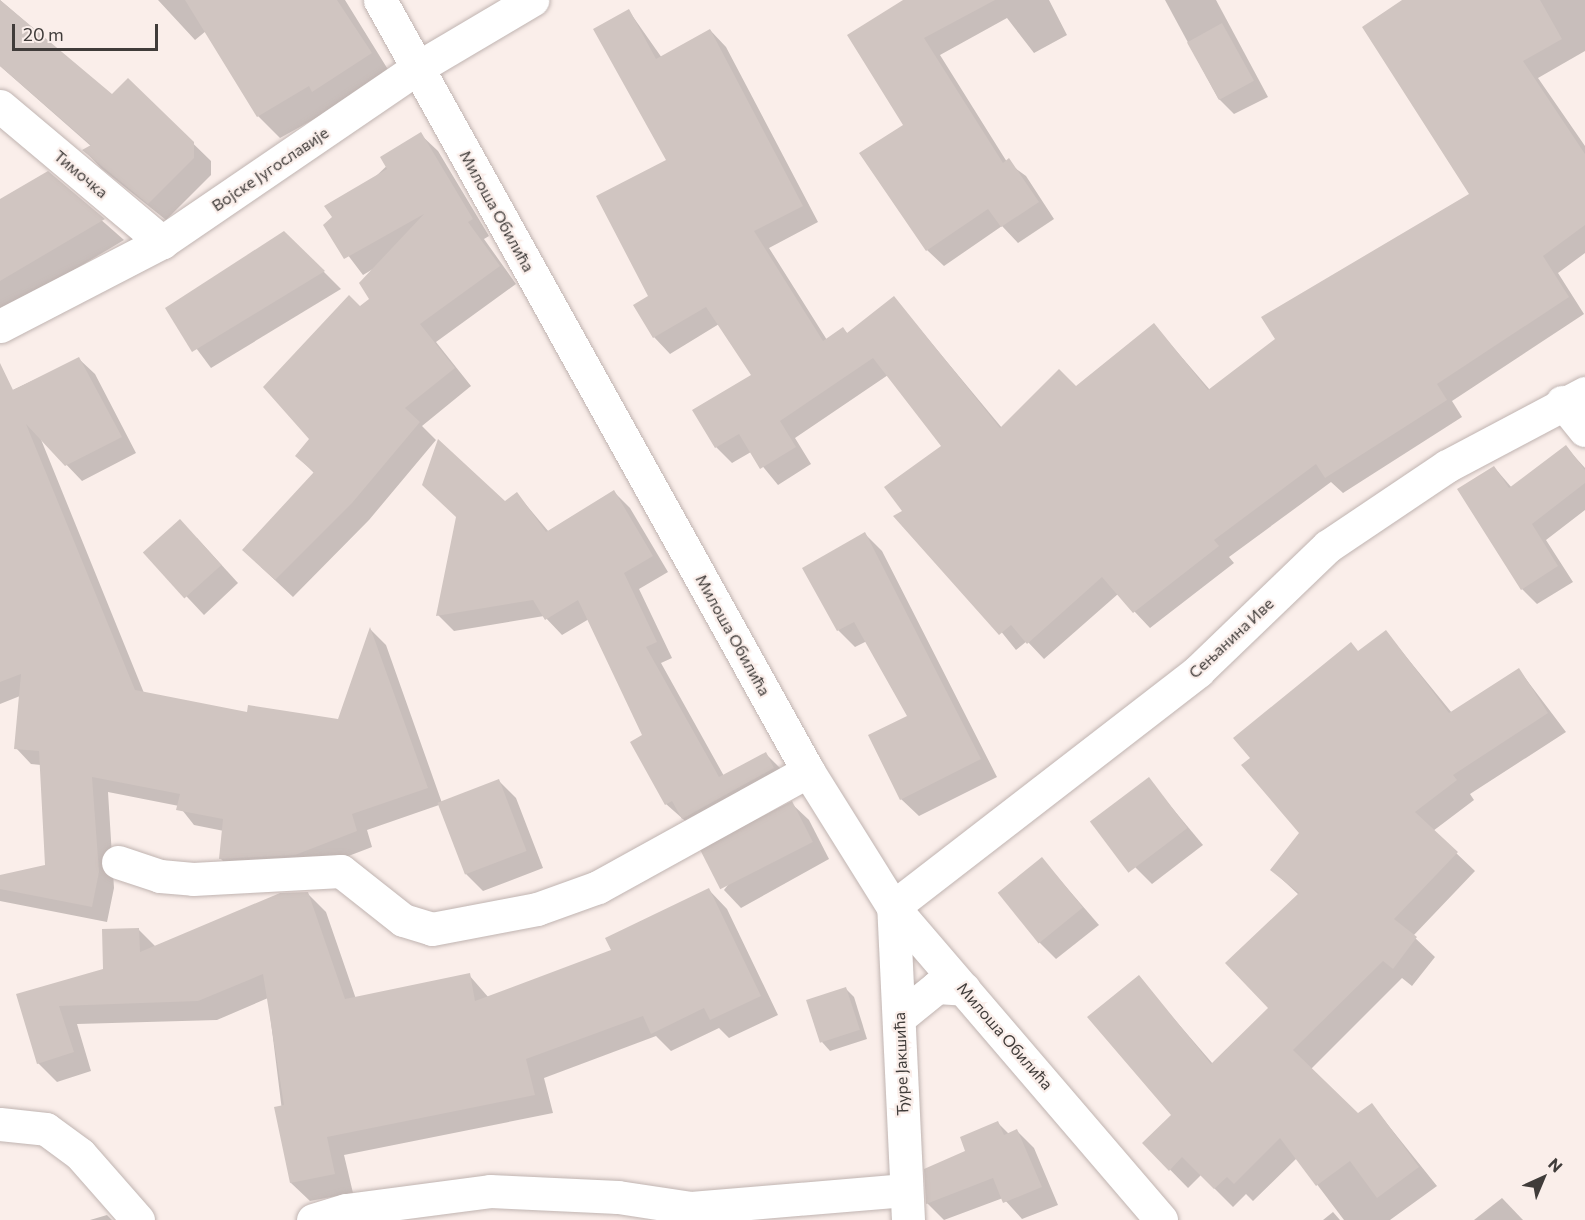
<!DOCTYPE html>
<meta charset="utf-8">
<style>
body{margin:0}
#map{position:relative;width:1585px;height:1220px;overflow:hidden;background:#faeeea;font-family:Commissioner,sans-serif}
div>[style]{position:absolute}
.shadow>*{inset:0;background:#0003}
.building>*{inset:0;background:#d0c5c1;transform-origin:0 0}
.roads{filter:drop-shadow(0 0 2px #c0b4b1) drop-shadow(0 0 2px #c0b4b1)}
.minor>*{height:33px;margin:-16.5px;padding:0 16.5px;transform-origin:16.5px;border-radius:16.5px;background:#fff}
.major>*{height:33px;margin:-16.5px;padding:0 16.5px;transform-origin:16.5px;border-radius:16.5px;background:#fff}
span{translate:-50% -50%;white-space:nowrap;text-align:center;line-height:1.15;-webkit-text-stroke:4.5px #faeeea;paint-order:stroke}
.street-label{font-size:16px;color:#403c3a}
.north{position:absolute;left:1513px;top:1148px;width:60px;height:60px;-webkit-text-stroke:4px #faeeea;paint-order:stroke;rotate:44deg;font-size:16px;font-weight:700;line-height:24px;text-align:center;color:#403c3a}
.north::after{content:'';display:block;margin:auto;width:21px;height:27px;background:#403c3a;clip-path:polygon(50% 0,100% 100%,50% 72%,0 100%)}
.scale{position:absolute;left:12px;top:24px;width:146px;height:27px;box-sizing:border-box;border:3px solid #403c3a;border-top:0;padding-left:8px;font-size:18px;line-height:21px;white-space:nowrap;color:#403c3a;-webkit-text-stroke:4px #faeeea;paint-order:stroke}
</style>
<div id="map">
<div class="shadow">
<i style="clip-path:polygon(0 0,112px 96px,128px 80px,211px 161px,211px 175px,166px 220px,101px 168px,85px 151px,92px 147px,0 66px)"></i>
<i style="clip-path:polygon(158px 0,345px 0,392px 76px,280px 138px,258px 116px,206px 31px,195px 40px)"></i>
<i style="clip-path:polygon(906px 0,1049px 0,1067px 35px,1034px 53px,1007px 18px,940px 55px,1007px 162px,1026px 176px,1054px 219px,1018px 243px,1002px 226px,944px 266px,927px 250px,905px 125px)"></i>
<i style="clip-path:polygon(1165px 0,1216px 0,1268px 97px,1234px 114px,1218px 98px)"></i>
<i style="clip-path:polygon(1405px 0,1585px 0,1585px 51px,1538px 78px,1585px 146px,1585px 253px,1558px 273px,1584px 314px,1452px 401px,1462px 417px,1343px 493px,1331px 482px,1229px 557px,1234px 563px,1150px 628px,1118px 594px,1044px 659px,1027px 641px,1016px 650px,904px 511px,943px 446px,888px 375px,795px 438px,811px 464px,778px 485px,751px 452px,732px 463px,716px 447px,753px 375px,719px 324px,670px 354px,654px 337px,650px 296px,668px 161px,629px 11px,662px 58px,710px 30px,726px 47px,818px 222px,769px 248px,827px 340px,843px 329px,848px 334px,894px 298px,1002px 428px,1076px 388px,1154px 325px,1210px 390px,1471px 194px)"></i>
<i style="clip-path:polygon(420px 134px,438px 151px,489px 236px,484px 239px,516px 284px,436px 342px,471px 386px,422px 426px,436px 440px,369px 520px,293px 597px,261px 567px,315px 474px,297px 456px,311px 439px,360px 308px,371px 299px,373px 269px,363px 275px,325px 225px)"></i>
<i style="clip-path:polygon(48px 173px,124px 240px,0 314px,0 201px)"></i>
<i style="clip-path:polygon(284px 232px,341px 289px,211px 368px,167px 309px)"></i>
<i style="clip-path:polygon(79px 359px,95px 374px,136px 453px,82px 481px,40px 437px,144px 693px,249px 714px,339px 720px,371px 630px,386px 645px,442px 803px,499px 781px,516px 798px,543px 868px,483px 891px,466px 874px,439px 805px,367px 830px,372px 847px,312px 870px,236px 874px,220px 858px,224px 831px,194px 825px,179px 806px,108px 792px,114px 888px,107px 922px,0 901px,0 876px,46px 866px,41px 765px,31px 764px,16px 748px,20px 696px,0 704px,0 396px)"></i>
<i style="clip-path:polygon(1566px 447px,1585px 468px,1585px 510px,1546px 540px,1573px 582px,1537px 604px,1522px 589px,1494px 467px,1512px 488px)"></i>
<i style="clip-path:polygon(614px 492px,630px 508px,668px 572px,639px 589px,672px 658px,661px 663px,724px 776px,766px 754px,782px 770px,700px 834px,666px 804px,644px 735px,589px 619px,562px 635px,544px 616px,454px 631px,438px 615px,505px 503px,517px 494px,549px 532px)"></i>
<i style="clip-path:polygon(865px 534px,882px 551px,997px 777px,919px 816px,901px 799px,909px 716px,867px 641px,855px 647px,838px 630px)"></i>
<i style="clip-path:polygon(197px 538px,238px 583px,204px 615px,145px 552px)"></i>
<i style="clip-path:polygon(1386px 632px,1452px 713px,1519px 670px,1566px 732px,1470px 794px,1474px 800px,1433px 831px,1475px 871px,1413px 936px,1435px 957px,1412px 986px,1402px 978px,1311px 1069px,1358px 1115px,1372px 1105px,1437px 1186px,1390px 1220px,1344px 1220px,1297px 1158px,1253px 1201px,1246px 1194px,1233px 1207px,1201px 1175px,1188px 1188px,1144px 1143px,1173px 1115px,1138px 977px,1213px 1064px,1271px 1008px,1299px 895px,1272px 870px,1301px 833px,1359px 652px)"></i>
<i style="clip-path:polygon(1148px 779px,1203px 845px,1152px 884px,1135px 867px)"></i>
<i style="clip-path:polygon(791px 803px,809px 820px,829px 859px,741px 908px,724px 890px)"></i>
<i style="clip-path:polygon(1042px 859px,1099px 925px,1056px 959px,1039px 942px)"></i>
<i style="clip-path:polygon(709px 890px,727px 909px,778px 1015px,729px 1038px,719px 1028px,671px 1051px,656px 1036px,544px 1078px,553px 1113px,344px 1155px,353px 1193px,310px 1201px,291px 1183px,268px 998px,217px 1020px,77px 1024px,91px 1071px,57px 1082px,38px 1063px,18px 995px,105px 970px,138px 929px,156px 947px,307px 893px,326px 912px,356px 999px,469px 975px,489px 998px,613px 951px)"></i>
<i style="clip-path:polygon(845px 988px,854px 997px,867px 1039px,830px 1051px,822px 1042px)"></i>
<i style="clip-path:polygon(998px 1123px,1009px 1134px,1017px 1131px,1034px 1148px,1058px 1205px,1022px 1219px,1003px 1198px,944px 1220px,927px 1203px,926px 1170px,967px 1152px)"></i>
<i style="clip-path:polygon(1502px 1198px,1523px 1220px,1474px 1220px)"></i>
<i style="clip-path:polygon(1333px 1212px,1340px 1220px,1323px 1220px)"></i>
<i style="clip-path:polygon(107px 1215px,112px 1220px,90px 1220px)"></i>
</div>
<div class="building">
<i style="clip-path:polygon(0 0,112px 94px,128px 78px,194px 142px,194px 158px,148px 204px,82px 150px,91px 145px,0 66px)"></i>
<i style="clip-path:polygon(185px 0,337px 0,372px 53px,312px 92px,309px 86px,257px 117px)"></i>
<i style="clip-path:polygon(903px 0,995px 0,924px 38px,1003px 163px,1009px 158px,1039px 202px,1001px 227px,988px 209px,926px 251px,859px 153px,903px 125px,847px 35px)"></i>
<i style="clip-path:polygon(1402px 0,1540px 0,1562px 39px,1523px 61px,1585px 154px,1585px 225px,1543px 256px,1569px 297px,1437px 384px,1447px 400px,1325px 478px,1316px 464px,1214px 540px,1219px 546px,1133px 613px,1102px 577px,1027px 644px,1011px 625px,999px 635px,893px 516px,902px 511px,884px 487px,941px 446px,873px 358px,780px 421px,796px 447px,760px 469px,739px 434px,715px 448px,692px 410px,751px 375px,706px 307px,653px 338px,633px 305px,648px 296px,596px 196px,666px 160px,593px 29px,629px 9px,656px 59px,710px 29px,803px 206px,754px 231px,823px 341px,843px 327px,847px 333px,894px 296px,1000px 428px,1059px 369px,1076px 386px,1154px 323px,1208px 390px,1275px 339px,1261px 317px,1469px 194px,1362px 27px)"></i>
<i style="left:1222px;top:23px;width:66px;height:40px;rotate:61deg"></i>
<i style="clip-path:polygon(421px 132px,473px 219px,468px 222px,500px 266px,420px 324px,455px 368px,405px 408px,420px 422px,352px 503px,275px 580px,242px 550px,314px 472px,295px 456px,309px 439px,263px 387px,349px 295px,360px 306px,369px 299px,359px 283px,424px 214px,344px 259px,323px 225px,332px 217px,324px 206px,387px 169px,380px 157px)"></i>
<i style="clip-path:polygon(48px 171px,105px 219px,0 281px,0 199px)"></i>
<i style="clip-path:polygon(284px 231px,325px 271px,192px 352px,165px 308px)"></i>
<i style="clip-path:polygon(79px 357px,122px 437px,65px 466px,26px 424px,135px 690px,247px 712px,248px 705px,338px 719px,370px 627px,428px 788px,352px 814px,357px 831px,295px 855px,219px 859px,223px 819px,176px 810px,180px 794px,92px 777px,99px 872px,92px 907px,0 889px,0 875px,45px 865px,39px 751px,14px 749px,21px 674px,0 682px,0 363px,13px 390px)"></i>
<i style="clip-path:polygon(438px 439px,505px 501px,517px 492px,546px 532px,614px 490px,653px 556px,624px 573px,657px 642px,646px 647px,719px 777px,766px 752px,774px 768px,682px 819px,672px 801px,665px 805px,630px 742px,642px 735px,578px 600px,545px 620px,533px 600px,436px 616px,456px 517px,422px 485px)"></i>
<i style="clip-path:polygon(1566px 445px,1585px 470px,1585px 483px,1532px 524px,1558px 566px,1521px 590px,1457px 489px,1494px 466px,1509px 488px)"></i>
<i style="left:180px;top:519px;width:62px;height:50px;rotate:48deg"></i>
<i style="clip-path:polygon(865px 532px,981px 759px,900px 800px,868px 735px,907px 716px,854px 622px,837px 631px,802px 568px)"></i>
<i style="clip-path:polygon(1386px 630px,1449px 713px,1519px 668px,1548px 713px,1453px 775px,1457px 780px,1415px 812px,1458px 852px,1394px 919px,1417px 937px,1393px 969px,1383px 961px,1293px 1050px,1358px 1113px,1372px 1103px,1419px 1167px,1377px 1198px,1350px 1161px,1316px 1186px,1280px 1138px,1234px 1184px,1227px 1177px,1214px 1189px,1182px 1157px,1169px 1171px,1142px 1143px,1171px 1115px,1087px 1017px,1139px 975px,1211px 1064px,1268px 1008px,1225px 963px,1299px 893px,1270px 870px,1299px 833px,1241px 765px,1250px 758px,1233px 738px,1351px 642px,1358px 651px)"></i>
<i style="left:1149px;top:777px;width:64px;height:74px;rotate:53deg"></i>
<i style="left:499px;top:779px;width:77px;height:66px;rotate:69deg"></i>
<i style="left:792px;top:801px;width:46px;height:104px;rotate:63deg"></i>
<i style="left:1042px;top:857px;width:65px;height:57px;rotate:51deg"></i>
<i style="clip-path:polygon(709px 888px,761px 996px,710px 1020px,704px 1008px,651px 1034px,643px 1016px,526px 1059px,535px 1095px,327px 1137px,335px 1174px,290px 1183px,274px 1107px,284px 1105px,263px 974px,198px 1001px,59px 1006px,74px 1052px,37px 1064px,16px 994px,103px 969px,102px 929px,139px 928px,140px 952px,280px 893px,308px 892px,345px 999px,470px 973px,475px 1001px,611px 950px,605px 938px)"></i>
<i style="left:846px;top:987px;width:45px;height:42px;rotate:72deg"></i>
<i style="clip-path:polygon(998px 1121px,1004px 1135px,1017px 1129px,1042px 1187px,1003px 1203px,993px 1178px,926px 1204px,924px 1169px,965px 1151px,960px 1137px)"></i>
</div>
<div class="roads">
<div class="minor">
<i style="left:380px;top:0;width:882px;rotate:60.96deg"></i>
<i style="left:808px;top:771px;width:160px;rotate:58deg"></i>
<i style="left:893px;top:907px;width:412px;rotate:49.4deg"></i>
<i style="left:0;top:106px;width:212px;rotate:40deg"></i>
<i style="left:1562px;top:402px;width:36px;rotate:51deg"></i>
<i style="left:118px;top:862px;width:44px;rotate:18.4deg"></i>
<i style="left:160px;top:876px;width:33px;rotate:5deg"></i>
<i style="left:193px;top:879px;width:148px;rotate:-3.1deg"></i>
<i style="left:341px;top:871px;width:79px;rotate:38.3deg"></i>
<i style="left:403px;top:920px;width:30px;rotate:17deg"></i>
<i style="left:432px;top:929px;width:107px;rotate:-10.8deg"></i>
<i style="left:537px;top:909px;width:65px;rotate:-19.8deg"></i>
<i style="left:598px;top:887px;width:240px;rotate:-28.9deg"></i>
<i style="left:900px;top:1017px;width:48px;rotate:-39deg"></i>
<i style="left:937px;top:987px;width:27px;rotate:4deg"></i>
<i style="left:0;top:1124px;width:46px;rotate:6.2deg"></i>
<i style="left:46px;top:1129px;width:42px;rotate:36.3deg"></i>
<i style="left:80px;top:1154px;width:88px;rotate:48.7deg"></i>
<i style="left:313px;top:1220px;width:34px;rotate:-17deg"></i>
<i style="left:346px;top:1210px;width:145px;rotate:-7.5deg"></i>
<i style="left:490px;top:1191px;width:128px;rotate:2.7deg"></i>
<i style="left:618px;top:1197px;width:74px;rotate:8.6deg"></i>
<i style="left:691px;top:1208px;width:215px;rotate:-4.8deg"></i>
<i style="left:908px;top:1220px;width:313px;rotate:-92.7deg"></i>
<i style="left:893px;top:907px;width:386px;rotate:-37.7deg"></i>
<i style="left:1198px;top:671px;width:180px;rotate:-43.9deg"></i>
<i style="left:1328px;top:546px;width:143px;rotate:-33.9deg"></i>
<i style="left:1447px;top:466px;width:156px;rotate:-27.9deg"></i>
</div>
<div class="major">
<i style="left:0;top:326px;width:182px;rotate:-27.4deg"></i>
<i style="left:162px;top:242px;width:309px;rotate:-34.3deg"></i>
<i style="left:417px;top:68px;width:134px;rotate:-30.6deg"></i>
</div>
</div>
<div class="street-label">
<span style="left:270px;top:169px;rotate:-34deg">Војске Југославије</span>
<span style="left:81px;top:174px;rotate:40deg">Тимочка</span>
<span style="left:497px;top:211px;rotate:61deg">Милоша Обилића</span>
<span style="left:733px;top:635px;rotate:61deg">Милоша Обилића</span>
<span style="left:1231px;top:638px;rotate:-43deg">Сењанина Иве</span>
<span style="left:1005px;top:1036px;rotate:49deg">Милоша Обилића</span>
<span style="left:901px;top:1064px;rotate:-92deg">Ђуре Јакшића</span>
</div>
<div class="north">N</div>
<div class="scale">20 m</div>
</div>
